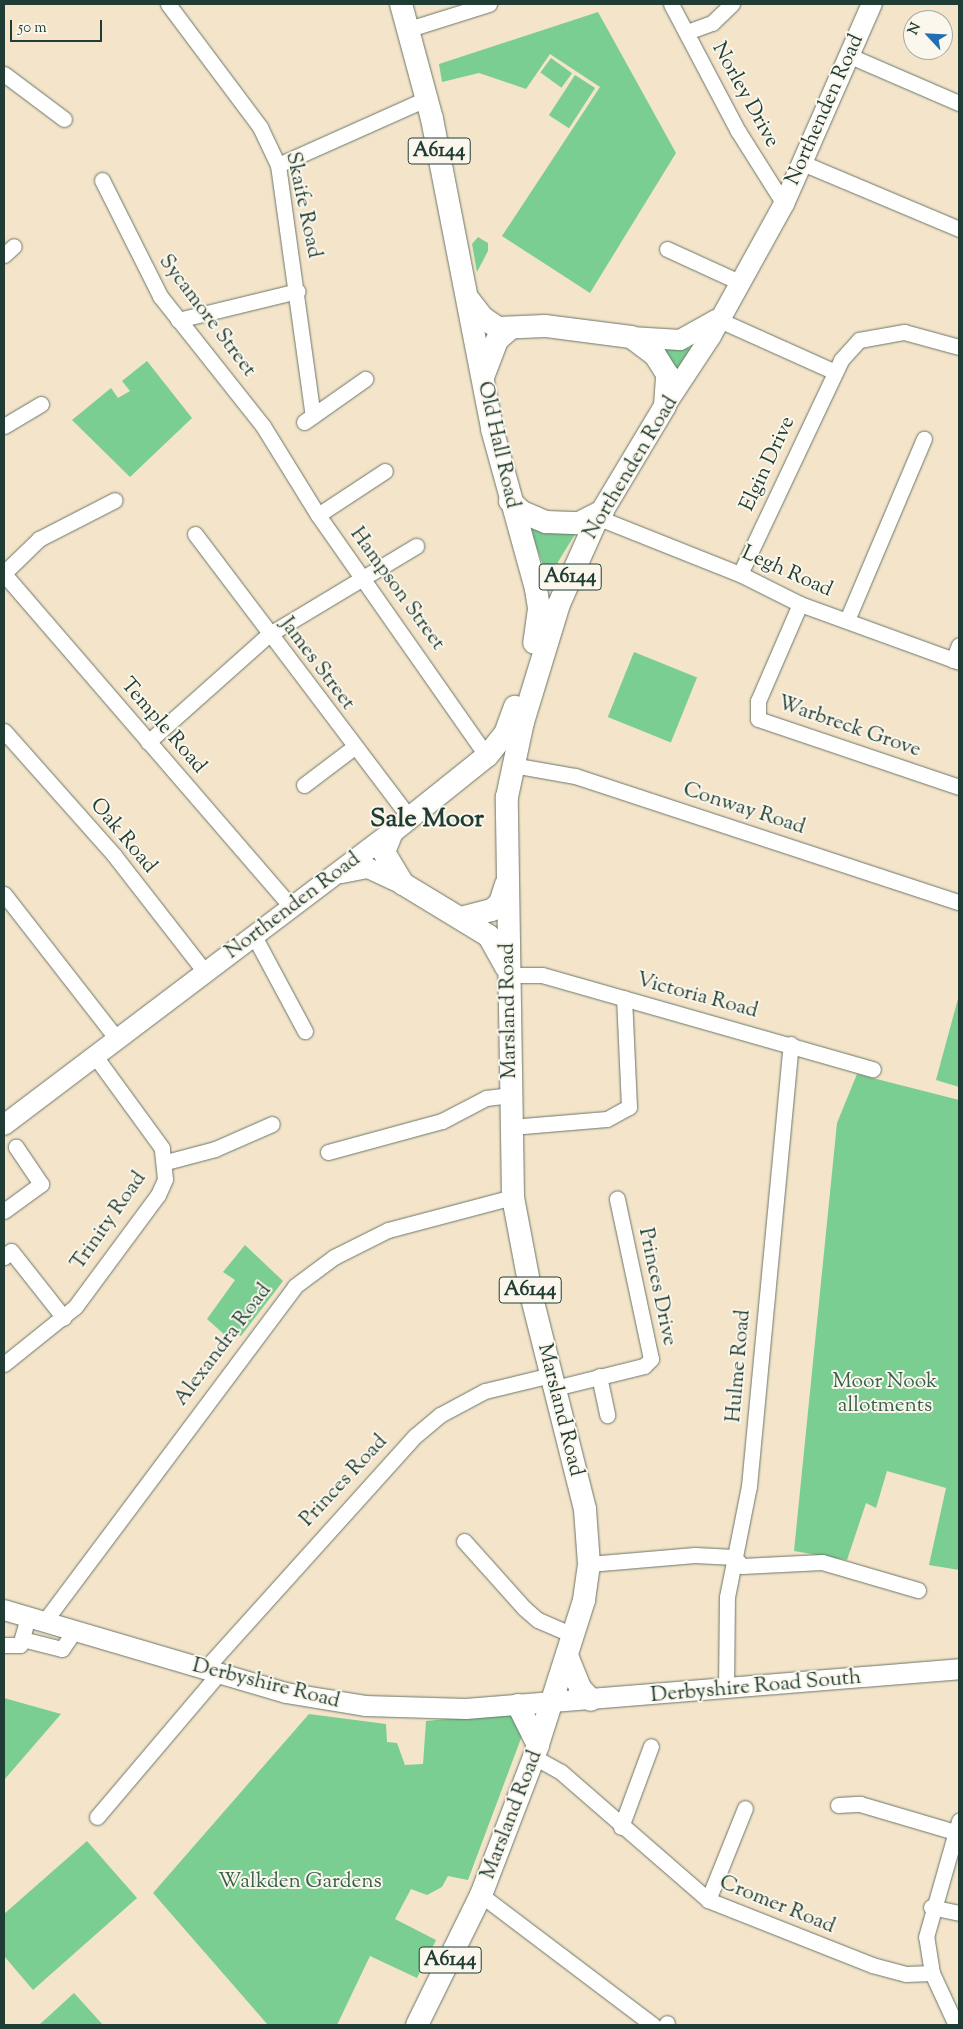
<!DOCTYPE html>
<style>
body{margin:0}
#map{position:relative;width:963px;height:2029px;overflow:hidden;background:#f4e4ca;font-family:"Sorts Mill Goudy",serif}
div>[style]{position:absolute}
.green>*{inset:0;background:#7ace92;transform-origin:0 0}
.roads{filter:drop-shadow(0 0 1px #6a7768) drop-shadow(0 0 1px #6a7768)}
.street>*{height:15px;margin:-7.5px;padding:0 7.5px;transform-origin:7.5px;border-radius:7.5px;background:#fff}
.secondary>*{height:20px;margin:-10px;padding:0 10px;transform-origin:10px;border-radius:10px;background:#fff}
.primary>*{height:22px;margin:-11px;padding:0 11px;transform-origin:11px;border-radius:11px;background:#fff}
span{translate:-50% -50%;white-space:nowrap;text-align:center;line-height:1.15;-webkit-text-stroke:4px #fbf7ec;paint-order:stroke}
.shield-label span{padding:1px 4px;background:#fbf7ec;border:1px solid;border-radius:4px;-webkit-text-stroke-width:0}
.shield-label{font-size:20px;color:#1f3d34;font-weight:700}
.street-label{font-size:21px;color:#1f3d34}
.park-label{font-size:21px;color:#36614c}
.district-label{font-size:26px;color:#1f3d34;font-weight:700}
.frame{position:absolute;inset:0;border:5px solid #1f3d34;pointer-events:none}
.north{position:absolute;left:903px;top:10px;width:50px;height:50px;box-sizing:border-box;background:#fbf7ec;border:1px solid #a3ada2;border-radius:50%;rotate:295deg;font-size:14px;font-weight:700;line-height:20px;text-align:center;color:#1f3d34}
.north::after{content:'';display:block;margin:auto;width:18px;height:22px;background:#1f6fb2;clip-path:polygon(50% 0,100% 100%,50% 72%,0 100%)}
.scale{position:absolute;left:10px;top:20px;width:92px;height:22px;box-sizing:border-box;border:2px solid #1f3d34;border-top:0;padding-left:6px;font-size:15px;line-height:18px;white-space:nowrap;color:#1f3d34;-webkit-text-stroke:4px #fbf7ec;paint-order:stroke}
</style>
<div id="map">
<div class="green">
<i style="clip-path:polygon(598px 12px,676px 153px,590px 293px,502px 236px,600px 87px,550px 54px,526px 89px,479px 73px,442px 82px,439px 64px)"></i>
<i style="left:551px;top:58px;width:26px;height:18px;rotate:36deg"></i>
<i style="left:575px;top:75px;width:24px;height:48px;rotate:33deg"></i>
<i style="clip-path:polygon(478px 237px,488px 243px,488px 251px,477px 272px,472px 244px)"></i>
<i style="clip-path:polygon(692px 348px,677px 380px,661px 349px)"></i>
<i style="clip-path:polygon(147px 361px,192px 418px,130px 477px,72px 420px,111px 388px,118px 398px,130px 391px,122px 381px)"></i>
<i style="clip-path:polygon(529px 527px,577px 531px,558px 562px,548px 590px,544px 588px,542px 562px)"></i>
<i style="left:634px;top:652px;width:68px;height:70px;rotate:22deg"></i>
<i style="clip-path:polygon(959px 995px,959px 1087px,936px 1080px)"></i>
<i style="clip-path:polygon(857px 1074px,959px 1100px,959px 1570px,929px 1565px,946px 1488px,887px 1471px,876px 1508px,866px 1503px,847px 1560px,794px 1551px,837px 1123px)"></i>
<i style="clip-path:polygon(245px 1245px,283px 1281px,241px 1336px,231px 1329px,226px 1336px,207px 1319px,235px 1280px,223px 1272px)"></i>
<i style="clip-path:polygon(4px 1698px,61px 1714px,4px 1780px)"></i>
<i style="clip-path:polygon(513px 1713px,523px 1733px,468px 1880px,448px 1876px,442px 1887px,427px 1895px,411px 1889px,395px 1919px,436px 1940px,417px 1978px,370px 1956px,337px 2025px,268px 2025px,153px 1893px,309px 1714px,386px 1724px,387px 1742px,397px 1743px,405px 1765px,423px 1764px,426px 1721px)"></i>
<i style="clip-path:polygon(87px 1841px,137px 1898px,33px 1990px,4px 1956px,4px 1914px)"></i>
<i style="clip-path:polygon(74px 1993px,103px 2025px,39px 2025px)"></i>
</div>
<div class="roads">
<div class="street">
<i style="left:168px;top:4px;width:154px;rotate:53.2deg"></i>
<i style="left:260px;top:127px;width:42px;rotate:64.7deg"></i>
<i style="left:278px;top:165px;width:253px;rotate:82.1deg"></i>
<i style="left:671px;top:4px;width:144px;rotate:62.2deg"></i>
<i style="left:738px;top:131px;width:86px;rotate:57.8deg"></i>
<i style="left:409px;top:29px;width:84px;rotate:-17.4deg"></i>
<i style="left:687px;top:32px;width:27px;rotate:-20deg"></i>
<i style="left:712px;top:23px;width:28px;rotate:-44deg"></i>
<i style="left:848px;top:55px;width:121px;rotate:23.4deg"></i>
<i style="left:4px;top:74px;width:75px;rotate:36.9deg"></i>
<i style="left:800px;top:162px;width:173px;rotate:22.8deg"></i>
<i style="left:278px;top:165px;width:164px;rotate:-24.1deg"></i>
<i style="left:102px;top:180px;width:130px;rotate:63.4deg"></i>
<i style="left:160px;top:296px;width:166px;rotate:51.6deg"></i>
<i style="left:263px;top:426px;width:105px;rotate:58.3deg"></i>
<i style="left:318px;top:515px;width:294px;rotate:55deg"></i>
<i style="left:667px;top:249px;width:79px;rotate:24.6deg"></i>
<i style="left:4px;top:255px;width:13px;rotate:-42deg"></i>
<i style="left:717px;top:319px;width:129px;rotate:24.2deg"></i>
<i style="left:178px;top:320px;width:123px;rotate:-13.6deg"></i>
<i style="left:304px;top:422px;width:75px;rotate:-35.2deg"></i>
<i style="left:4px;top:426px;width:43px;rotate:-30.7deg"></i>
<i style="left:318px;top:515px;width:80px;rotate:-33.3deg"></i>
<i style="left:599px;top:518px;width:152px;rotate:21.7deg"></i>
<i style="left:740px;top:574px;width:67px;rotate:26.6deg"></i>
<i style="left:800px;top:604px;width:169px;rotate:20deg"></i>
<i style="left:195px;top:534px;width:356px;rotate:52.9deg"></i>
<i style="left:4px;top:573px;width:49px;rotate:-44.2deg"></i>
<i style="left:39px;top:539px;width:85px;rotate:-27.2deg"></i>
<i style="left:4px;top:574px;width:440px;rotate:49.2deg"></i>
<i style="left:740px;top:574px;width:237px;rotate:-64.7deg"></i>
<i style="left:841px;top:360px;width:27px;rotate:-48deg"></i>
<i style="left:859px;top:340px;width:46px;rotate:-10.1deg"></i>
<i style="left:904px;top:332px;width:57px;rotate:15.3deg"></i>
<i style="left:800px;top:604px;width:106px;rotate:113.4deg"></i>
<i style="left:758px;top:701px;width:18px;rotate:90deg"></i>
<i style="left:758px;top:719px;width:212px;rotate:18.7deg"></i>
<i style="left:847px;top:620px;width:197px;rotate:-67deg"></i>
<i style="left:953px;top:660px;width:16px;rotate:-68deg"></i>
<i style="left:4px;top:731px;width:166px;rotate:48.4deg"></i>
<i style="left:114px;top:855px;width:148px;rotate:52.1deg"></i>
<i style="left:148px;top:742px;width:161px;rotate:-41.7deg"></i>
<i style="left:268px;top:635px;width:173px;rotate:-31deg"></i>
<i style="left:512px;top:765px;width:64px;rotate:9.9deg"></i>
<i style="left:575px;top:776px;width:404px;rotate:18.2deg"></i>
<i style="left:304px;top:785px;width:63px;rotate:-37.2deg"></i>
<i style="left:4px;top:894px;width:184px;rotate:52.1deg"></i>
<i style="left:254px;top:936px;width:108px;rotate:61.8deg"></i>
<i style="left:509px;top:975px;width:33px"></i>
<i style="left:542px;top:975px;width:344px;rotate:15.9deg"></i>
<i style="left:511px;top:1127px;width:96px;rotate:-4.8deg"></i>
<i style="left:607px;top:1119px;width:25px;rotate:-29deg"></i>
<i style="left:629px;top:1107px;width:109px;rotate:-92.6deg"></i>
<i style="left:328px;top:1152px;width:118px;rotate:-15.2deg"></i>
<i style="left:442px;top:1121px;width:50px;rotate:-27.6deg"></i>
<i style="left:486px;top:1098px;width:25px;rotate:-7deg"></i>
<i style="left:166px;top:1162px;width:51px;rotate:-14.9deg"></i>
<i style="left:215px;top:1149px;width:62px;rotate:-23.7deg"></i>
<i style="left:4px;top:1211px;width:46px;rotate:-36.1deg"></i>
<i style="left:41px;top:1184px;width:45px;rotate:-124deg"></i>
<i style="left:4px;top:1257px;width:9px;rotate:-41deg"></i>
<i style="left:11px;top:1251px;width:85px;rotate:51.7deg"></i>
<i style="left:4px;top:1364px;width:91px;rotate:-38.8deg"></i>
<i style="left:75px;top:1307px;width:139px;rotate:-53.5deg"></i>
<i style="left:158px;top:1195px;width:17px;rotate:-66deg"></i>
<i style="left:165px;top:1179px;width:31px;rotate:-96deg"></i>
<i style="left:162px;top:1148px;width:114px;rotate:-126.1deg"></i>
<i style="left:599px;top:1376px;width:40px;rotate:78deg"></i>
<i style="left:555px;top:1388px;width:92px;rotate:-13.9deg"></i>
<i style="left:644px;top:1366px;width:10px;rotate:-45deg"></i>
<i style="left:651px;top:1359px;width:164px;rotate:-102deg"></i>
<i style="left:464px;top:1541px;width:90px;rotate:48.2deg"></i>
<i style="left:524px;top:1608px;width:18px;rotate:41deg"></i>
<i style="left:538px;top:1620px;width:40px;rotate:23.4deg"></i>
<i style="left:734px;top:1557px;width:12px;rotate:48deg"></i>
<i style="left:742px;top:1566px;width:80px;rotate:-2.9deg"></i>
<i style="left:822px;top:1562px;width:100px;rotate:16.3deg"></i>
<i style="left:589px;top:1564px;width:106px;rotate:-4.9deg"></i>
<i style="left:695px;top:1555px;width:39px;rotate:3deg"></i>
<i style="left:44px;top:1622px;width:419px;rotate:-53.2deg"></i>
<i style="left:295px;top:1286px;width:49px;rotate:-36.6deg"></i>
<i style="left:334px;top:1257px;width:60px;rotate:-26.6deg"></i>
<i style="left:388px;top:1230px;width:129px;rotate:-14.8deg"></i>
<i style="left:22px;top:1639px;width:41px;rotate:14deg"></i>
<i style="left:62px;top:1649px;width:22px;rotate:-56deg"></i>
<i style="left:4px;top:1645px;width:16px"></i>
<i style="left:20px;top:1645px;width:29px;rotate:-74deg"></i>
<i style="left:205px;top:1669px;width:314px;rotate:-48deg"></i>
<i style="left:415px;top:1436px;width:33px;rotate:-40deg"></i>
<i style="left:440px;top:1415px;width:51px;rotate:-28.1deg"></i>
<i style="left:485px;top:1391px;width:68px;rotate:-13.6deg"></i>
<i style="left:726px;top:1689px;width:92px;rotate:-89.4deg"></i>
<i style="left:727px;top:1597px;width:113px;rotate:-78.8deg"></i>
<i style="left:749px;top:1486px;width:444px;rotate:-84.6deg"></i>
<i style="left:534px;top:1757px;width:31px;rotate:29deg"></i>
<i style="left:561px;top:1772px;width:195px;rotate:41deg"></i>
<i style="left:708px;top:1900px;width:176px;rotate:21.6deg"></i>
<i style="left:872px;top:1965px;width:35px;rotate:15deg"></i>
<i style="left:906px;top:1974px;width:26px;rotate:-2deg"></i>
<i style="left:838px;top:1805px;width:22px;rotate:-3deg"></i>
<i style="left:860px;top:1804px;width:99px;rotate:16.4deg"></i>
<i style="left:97px;top:1817px;width:189px;rotate:-49.7deg"></i>
<i style="left:621px;top:1827px;width:86px;rotate:-69.7deg"></i>
<i style="left:481px;top:1895px;width:216px;rotate:37.1deg"></i>
<i style="left:708px;top:1900px;width:99px;rotate:-68.1deg"></i>
<i style="left:931px;top:1907px;width:29px;rotate:12deg"></i>
<i style="left:666px;top:2025px;width:2px;rotate:-63deg"></i>
<i style="left:956px;top:2025px;width:57px;rotate:-114.8deg"></i>
<i style="left:932px;top:1973px;width:36px;rotate:-99deg"></i>
<i style="left:926px;top:1937px;width:121px;rotate:-74.1deg"></i>
</div>
<div class="secondary">
<i style="left:631px;top:337px;width:49px;rotate:3.5deg"></i>
<i style="left:680px;top:340px;width:41px;rotate:-29.1deg"></i>
<i style="left:665px;top:406px;width:84px;rotate:-56.7deg"></i>
<i style="left:711px;top:336px;width:151px;rotate:-61.1deg"></i>
<i style="left:784px;top:204px;width:219px;rotate:-66.3deg"></i>
<i style="left:342px;top:873px;width:26px;rotate:-11deg"></i>
<i style="left:368px;top:868px;width:38px;rotate:25deg"></i>
<i style="left:4px;top:1125px;width:486px;rotate:-37.1deg"></i>
<i style="left:4px;top:1610px;width:294px;rotate:16.4deg"></i>
<i style="left:286px;top:1693px;width:80px;rotate:9.3deg"></i>
<i style="left:365px;top:1706px;width:101px;rotate:1.7deg"></i>
<i style="left:466px;top:1709px;width:495px;rotate:-4.6deg"></i>
</div>
<div class="primary">
<i style="left:401px;top:4px;width:119px;rotate:74.9deg"></i>
<i style="left:432px;top:119px;width:316px;rotate:79deg"></i>
<i style="left:492px;top:429px;width:166px;rotate:74.6deg"></i>
<i style="left:536px;top:589px;width:20px;rotate:81deg"></i>
<i style="left:539px;top:609px;width:34px;rotate:98deg"></i>
<i style="left:483px;top:377px;width:40px;rotate:-69deg"></i>
<i style="left:497px;top:340px;width:18px;rotate:-41deg"></i>
<i style="left:510px;top:501px;width:16px;rotate:43deg"></i>
<i style="left:522px;top:512px;width:26px;rotate:23deg"></i>
<i style="left:546px;top:522px;width:33px;rotate:2deg"></i>
<i style="left:579px;top:523px;width:27px;rotate:-27deg"></i>
<i style="left:465px;top:917px;width:28px;rotate:-15deg"></i>
<i style="left:492px;top:910px;width:11px;rotate:-41deg"></i>
<i style="left:500px;top:903px;width:20px;rotate:-72deg"></i>
<i style="left:506px;top:967px;width:35px;rotate:-119deg"></i>
<i style="left:489px;top:936px;width:100px;rotate:-148.8deg"></i>
<i style="left:403px;top:884px;width:37px;rotate:-121deg"></i>
<i style="left:384px;top:852px;width:22px;rotate:-68deg"></i>
<i style="left:392px;top:832px;width:122px;rotate:-38.7deg"></i>
<i style="left:487px;top:756px;width:28px;rotate:-51deg"></i>
<i style="left:505px;top:734px;width:29px;rotate:-70deg"></i>
<i style="left:568px;top:1658px;width:32px;rotate:68deg"></i>
<i style="left:580px;top:1688px;width:16px;rotate:47deg"></i>
<i style="left:518px;top:1705px;width:45px;rotate:63.4deg"></i>
<i style="left:417px;top:2025px;width:145px;rotate:-63.8deg"></i>
<i style="left:481px;top:1895px;width:148px;rotate:-69deg"></i>
<i style="left:534px;top:1757px;width:165px;rotate:-72.3deg"></i>
<i style="left:584px;top:1600px;width:36px;rotate:-82deg"></i>
<i style="left:589px;top:1564px;width:55px;rotate:-94.2deg"></i>
<i style="left:585px;top:1509px;width:218px;rotate:-104.1deg"></i>
<i style="left:532px;top:1298px;width:103px;rotate:-100.7deg"></i>
<i style="left:513px;top:1197px;width:400px;rotate:-90.9deg"></i>
<i style="left:507px;top:797px;width:77px;rotate:-78deg"></i>
<i style="left:523px;top:722px;width:123px;rotate:-73deg"></i>
<i style="left:559px;top:604px;width:89px;rotate:-66deg"></i>
<i style="left:595px;top:523px;width:136px;rotate:-59.1deg"></i>
<i style="left:665px;top:406px;width:32px;rotate:-86deg"></i>
<i style="left:667px;top:374px;width:22px;rotate:-122deg"></i>
<i style="left:655px;top:355px;width:30px;rotate:-143deg"></i>
<i style="left:631px;top:337px;width:87px;rotate:-172.7deg"></i>
<i style="left:545px;top:326px;width:47px;rotate:177.6deg"></i>
<i style="left:498px;top:328px;width:18px;rotate:-146deg"></i>
<i style="left:483px;top:318px;width:23px;rotate:-128deg"></i>
</div>
</div>
<div class="shield-label">
<span style="left:439px;top:151px">A6144</span>
<span style="left:570px;top:577px">A6144</span>
<span style="left:530px;top:1290px">A6144</span>
<span style="left:450px;top:1960px">A6144</span>
</div>
<div class="street-label">
<span style="left:745px;top:95px;rotate:61deg">Norley Drive</span>
<span style="left:825px;top:110px;rotate:-66deg">Northenden Road</span>
<span style="left:303px;top:205px;rotate:78deg">Skaife Road</span>
<span style="left:207px;top:316px;rotate:53deg">Sycamore Street</span>
<span style="left:498px;top:445px;rotate:77deg">Old Hall Road</span>
<span style="left:768px;top:464px;rotate:-65deg">Elgin Drive</span>
<span style="left:631px;top:468px;rotate:-59deg">Northenden Road</span>
<span style="left:787px;top:572px;rotate:24deg">Legh Road</span>
<span style="left:397px;top:589px;rotate:54deg">Hampson Street</span>
<span style="left:317px;top:664px;rotate:53deg">James Street</span>
<span style="left:163px;top:726px;rotate:49deg">Temple Road</span>
<span style="left:849px;top:727px;rotate:19deg">Warbreck Grove</span>
<span style="left:744px;top:809px;rotate:18deg">Conway Road</span>
<span style="left:123px;top:836px;rotate:50deg">Oak Road</span>
<span style="left:293px;top:906px;rotate:-37deg">Northenden Road</span>
<span style="left:697px;top:996px;rotate:15deg">Victoria Road</span>
<span style="left:509px;top:1011px;rotate:-91deg">Marsland Road</span>
<span style="left:109px;top:1221px;rotate:-55deg">Trinity Road</span>
<span style="left:657px;top:1287px;rotate:78deg">Princes Drive</span>
<span style="left:223px;top:1345px;rotate:-53deg">Alexandra Road</span>
<span style="left:739px;top:1366px;rotate:-85deg">Hulme Road</span>
<span style="left:560px;top:1410px;rotate:76deg">Marsland Road</span>
<span style="left:344px;top:1481px;rotate:-47deg">Princes Road</span>
<span style="left:266px;top:1684px;rotate:14deg">Derbyshire Road</span>
<span style="left:756px;top:1687px;rotate:-5deg">Derbyshire Road South</span>
<span style="left:512px;top:1815px;rotate:-69deg">Marsland Road</span>
<span style="left:777px;top:1905px;rotate:22deg">Cromer Road</span>
</div>
<div class="park-label">
<span style="left:885px;top:1394px">Moor Nook<br>allotments</span>
<span style="left:300px;top:1882px">Walkden Gardens</span>
</div>
<div class="district-label">
<span style="left:427px;top:820px">Sale Moor</span>
</div>
<div class="frame"></div>
<div class="north">N</div>
<div class="scale">50 m</div>
</div>
